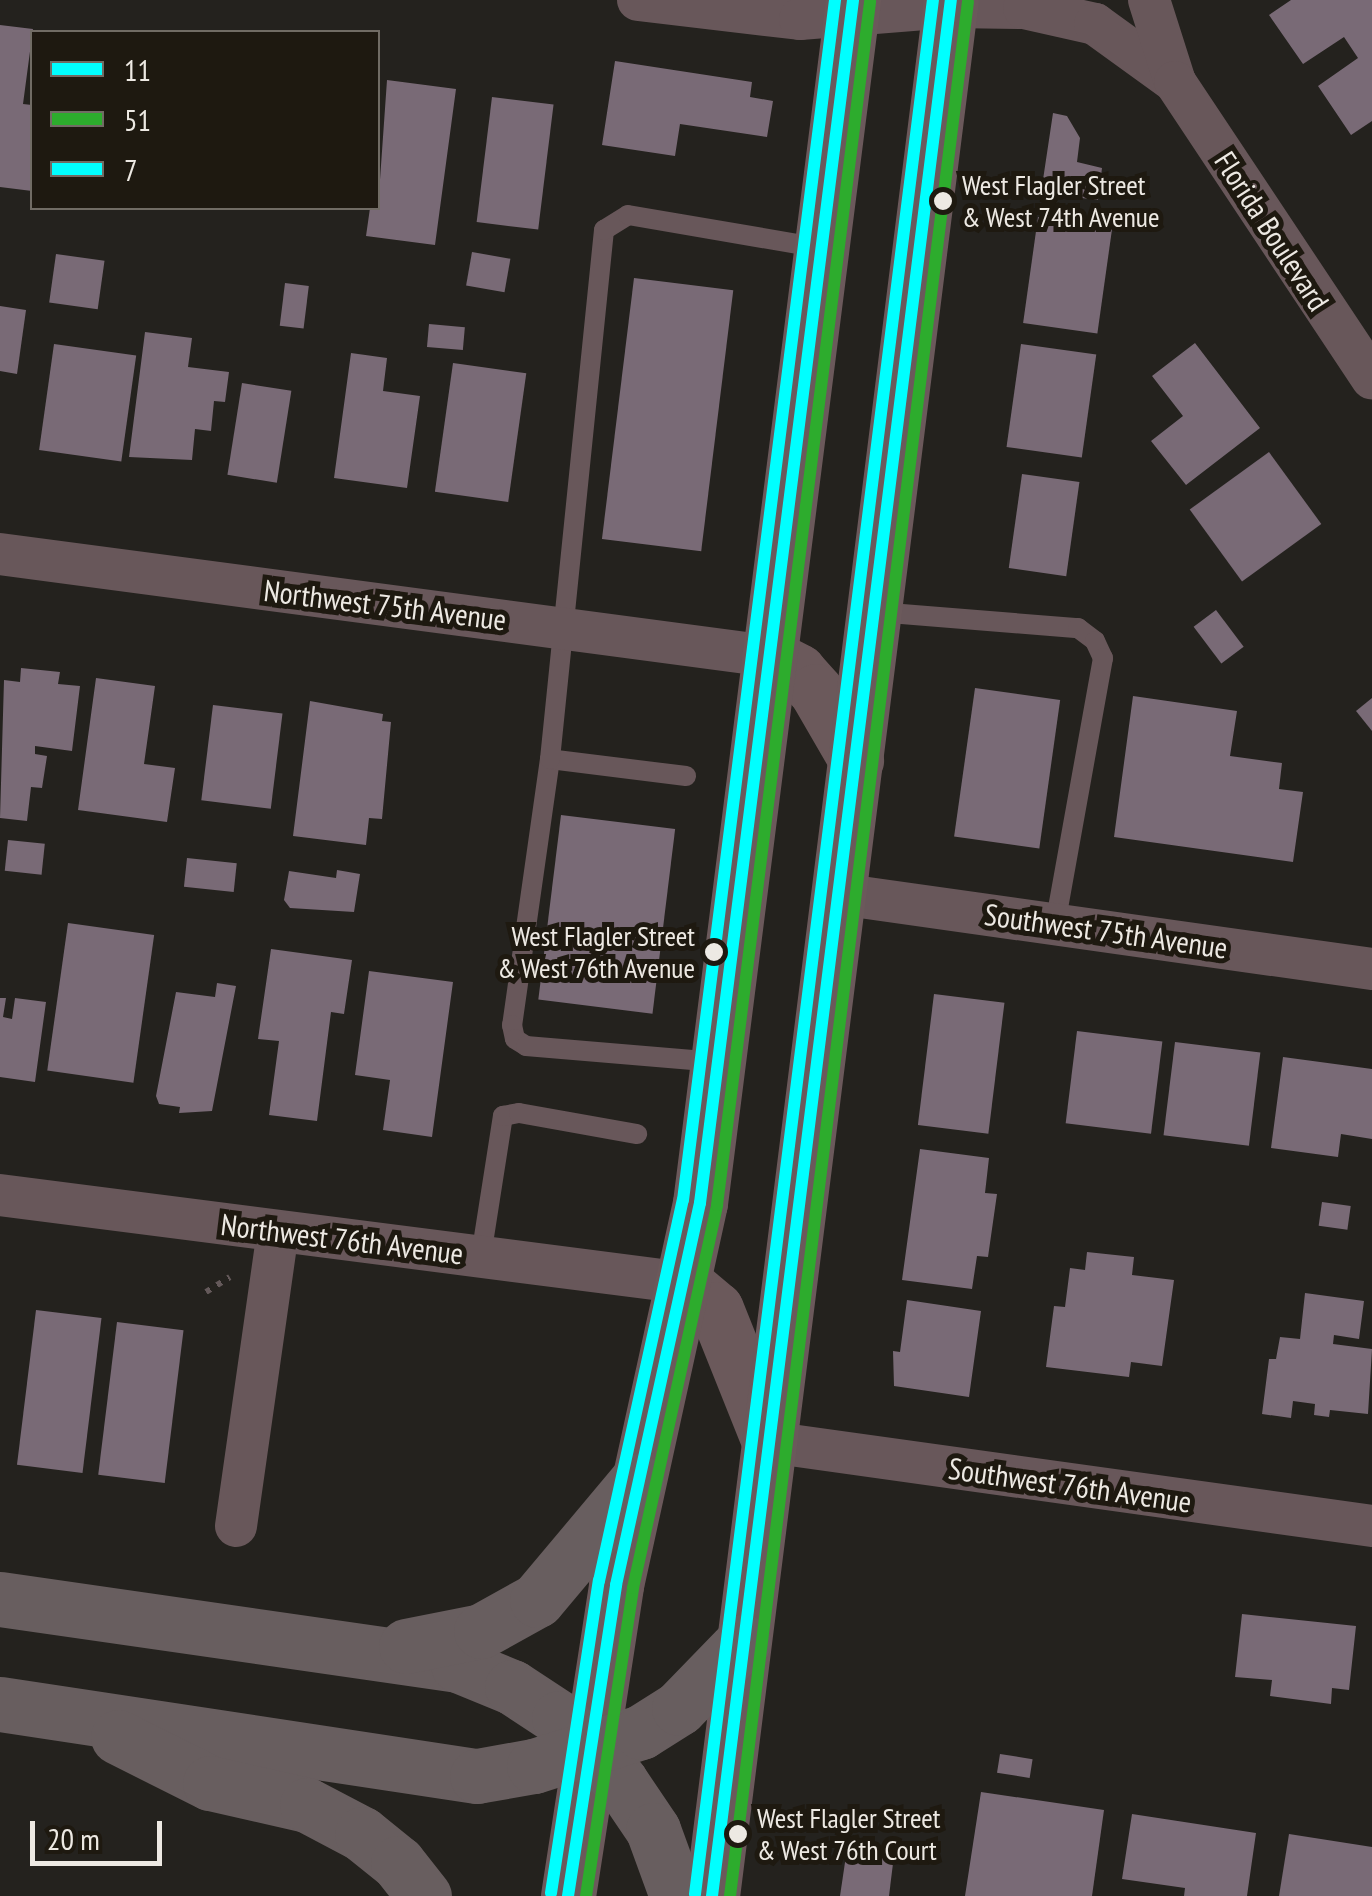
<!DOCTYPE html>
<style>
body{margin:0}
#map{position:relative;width:1372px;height:1896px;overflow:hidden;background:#24221e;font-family:"PT Sans Narrow",sans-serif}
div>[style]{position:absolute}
.building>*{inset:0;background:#796a76;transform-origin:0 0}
.path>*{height:6px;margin-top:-3px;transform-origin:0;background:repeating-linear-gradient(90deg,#64595a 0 5px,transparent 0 13px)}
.lane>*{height:20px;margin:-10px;padding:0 10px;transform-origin:10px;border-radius:10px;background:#68575a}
.street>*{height:42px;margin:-21px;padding:0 21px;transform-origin:21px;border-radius:21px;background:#68575a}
.secondary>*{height:55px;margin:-27.5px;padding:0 27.5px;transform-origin:27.5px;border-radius:27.5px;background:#6b595b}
.highway>*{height:55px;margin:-27.5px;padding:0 27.5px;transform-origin:27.5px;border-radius:27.5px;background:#685e5f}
.bus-1>*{height:12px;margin:-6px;padding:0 6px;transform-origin:6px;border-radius:6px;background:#0ff}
.bus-2>*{height:12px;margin:-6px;padding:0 6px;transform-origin:6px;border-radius:6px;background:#2dac2d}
.bus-3>*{height:12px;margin:-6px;padding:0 6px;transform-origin:6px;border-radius:6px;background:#0ff}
.dots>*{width:28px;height:28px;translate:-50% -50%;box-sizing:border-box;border:5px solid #1e1910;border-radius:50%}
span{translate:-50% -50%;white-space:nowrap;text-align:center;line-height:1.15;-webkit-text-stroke:10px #1e1910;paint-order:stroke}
.bus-label{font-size:28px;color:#ede9e3}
.left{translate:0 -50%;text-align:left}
.right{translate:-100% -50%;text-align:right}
.street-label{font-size:30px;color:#ede9e3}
.legend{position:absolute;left:30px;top:30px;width:350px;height:180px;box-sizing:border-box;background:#1e1910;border:2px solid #716c64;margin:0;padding:12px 18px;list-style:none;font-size:30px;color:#ede9e3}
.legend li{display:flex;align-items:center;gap:20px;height:50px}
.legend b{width:50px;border:2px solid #716c64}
.scale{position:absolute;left:30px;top:1821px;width:132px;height:45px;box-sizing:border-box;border:5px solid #ede9e3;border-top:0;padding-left:12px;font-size:30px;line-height:35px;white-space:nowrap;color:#ede9e3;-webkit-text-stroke:8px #1e1910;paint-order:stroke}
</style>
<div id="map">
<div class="building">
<i style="clip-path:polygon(1291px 0,1372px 0,1372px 121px,1351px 135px,1318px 86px,1358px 58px,1344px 37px,1303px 64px,1269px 15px)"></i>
<i style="clip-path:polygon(0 25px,33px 29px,23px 104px,32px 105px,32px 191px,0 187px)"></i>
<i style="clip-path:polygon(615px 61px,752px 82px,750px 97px,773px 101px,767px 137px,680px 124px,675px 156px,602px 145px)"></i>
<i style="clip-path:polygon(387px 80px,456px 89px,435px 245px,366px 236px,370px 208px,378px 208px)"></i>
<i style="left:492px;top:97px;width:62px;height:126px;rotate:7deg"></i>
<i style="clip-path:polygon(1053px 113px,1067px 116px,1080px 138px,1077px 162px,1102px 168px,1098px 200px,1041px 193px)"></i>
<i style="left:1038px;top:217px;width:75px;height:107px;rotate:8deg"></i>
<i style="left:472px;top:252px;width:39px;height:34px;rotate:10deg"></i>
<i style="left:56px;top:254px;width:49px;height:49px;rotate:8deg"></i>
<i style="left:634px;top:278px;width:100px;height:263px;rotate:7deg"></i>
<i style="left:285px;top:283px;width:24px;height:43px;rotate:7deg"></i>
<i style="clip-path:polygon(0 306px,26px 310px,17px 374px,0 371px)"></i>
<i style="left:429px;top:324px;width:36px;height:23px;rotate:5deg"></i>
<i style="clip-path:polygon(145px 332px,192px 338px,188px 367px,229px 372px,225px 402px,214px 401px,211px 431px,195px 429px,192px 460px,129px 457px)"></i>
<i style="clip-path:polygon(1195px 343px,1260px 428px,1186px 485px,1151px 441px,1183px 416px,1152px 376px)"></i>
<i style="left:54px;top:344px;width:83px;height:107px;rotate:8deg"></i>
<i style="left:1021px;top:344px;width:76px;height:104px;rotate:8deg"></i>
<i style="clip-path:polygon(351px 353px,387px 358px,383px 391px,420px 396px,407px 488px,334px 478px)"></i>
<i style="left:453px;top:363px;width:74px;height:130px;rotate:8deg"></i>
<i style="left:242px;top:383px;width:50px;height:93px;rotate:9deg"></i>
<i style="left:1269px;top:452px;width:89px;height:98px;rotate:54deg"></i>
<i style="left:1022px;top:474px;width:58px;height:95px;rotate:8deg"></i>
<i style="left:1216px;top:610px;width:46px;height:28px;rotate:53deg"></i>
<i style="clip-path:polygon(21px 668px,60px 672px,58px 684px,80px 686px,72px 751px,35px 746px,35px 754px,47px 756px,42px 788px,31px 787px,27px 821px,0 818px,4px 680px,20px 682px)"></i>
<i style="clip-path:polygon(96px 678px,155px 686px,144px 764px,175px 768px,167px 822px,78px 810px)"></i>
<i style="left:975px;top:688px;width:86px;height:150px;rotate:8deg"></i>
<i style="clip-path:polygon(1133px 696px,1237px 711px,1230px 756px,1282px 763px,1279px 789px,1303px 792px,1293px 862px,1114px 837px)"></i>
<i style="clip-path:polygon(1372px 698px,1372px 731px,1356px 711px)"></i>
<i style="clip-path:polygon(310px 701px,383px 714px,382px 721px,391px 722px,382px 819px,369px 818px,366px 845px,293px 836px)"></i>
<i style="left:213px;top:705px;width:70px;height:96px;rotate:7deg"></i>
<i style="left:561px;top:815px;width:115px;height:186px;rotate:7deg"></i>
<i style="left:8px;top:840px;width:37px;height:31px;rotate:6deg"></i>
<i style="left:187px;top:858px;width:50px;height:29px;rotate:6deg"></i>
<i style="clip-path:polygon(337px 870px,360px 874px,354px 912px,290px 908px,284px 900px,289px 871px,336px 878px)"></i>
<i style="left:68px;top:923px;width:87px;height:149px;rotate:8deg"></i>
<i style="clip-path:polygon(271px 949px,352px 960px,344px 1014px,331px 1012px,317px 1121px,269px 1115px,279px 1041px,258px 1039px)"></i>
<i style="clip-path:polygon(369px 971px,453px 982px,432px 1137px,383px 1130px,390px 1080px,355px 1075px)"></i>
<i style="clip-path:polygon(217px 983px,236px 986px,212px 1111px,179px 1113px,180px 1107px,159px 1104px,156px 1096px,176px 992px,215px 997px)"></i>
<i style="left:934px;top:994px;width:71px;height:132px;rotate:7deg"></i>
<i style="clip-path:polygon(0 998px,6px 998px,3px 1017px,12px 1019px,15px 998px,46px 1002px,35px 1082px,0 1077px)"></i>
<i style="left:1077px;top:1031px;width:86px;height:93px;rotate:7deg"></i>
<i style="left:1175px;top:1042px;width:86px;height:94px;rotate:7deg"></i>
<i style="clip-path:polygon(1283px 1057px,1372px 1069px,1372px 1139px,1341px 1134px,1338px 1157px,1271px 1148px)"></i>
<i style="clip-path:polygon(920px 1149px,989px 1158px,985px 1193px,997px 1194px,988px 1257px,977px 1256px,972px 1289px,902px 1280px)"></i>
<i style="left:1322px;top:1202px;width:29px;height:24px;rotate:8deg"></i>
<i style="clip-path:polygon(1087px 1252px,1134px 1257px,1132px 1275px,1174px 1280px,1162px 1366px,1131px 1362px,1129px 1377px,1046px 1367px,1054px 1306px,1065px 1307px,1070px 1268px,1085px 1270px)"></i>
<i style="clip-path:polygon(1305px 1293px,1364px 1301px,1359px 1339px,1334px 1335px,1333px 1344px,1372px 1349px,1368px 1414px,1330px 1410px,1329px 1417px,1314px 1415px,1315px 1404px,1293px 1401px,1291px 1418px,1262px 1414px,1269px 1359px,1276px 1359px,1280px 1337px,1300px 1339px)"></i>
<i style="clip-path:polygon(907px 1300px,981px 1311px,969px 1397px,894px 1386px,893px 1351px,900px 1352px)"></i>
<i style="left:36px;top:1310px;width:66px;height:156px;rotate:7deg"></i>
<i style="left:117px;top:1322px;width:67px;height:154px;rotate:7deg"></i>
<i style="clip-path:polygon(1242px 1614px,1356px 1626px,1349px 1690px,1332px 1688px,1331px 1704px,1270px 1696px,1272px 1680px,1235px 1677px)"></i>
<i style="left:1000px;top:1754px;width:33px;height:19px;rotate:9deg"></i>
<i style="clip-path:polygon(981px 1792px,1104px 1810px,1092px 1896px,965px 1896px)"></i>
<i style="clip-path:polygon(1132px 1814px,1256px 1833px,1247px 1896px,1184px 1896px,1185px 1888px,1122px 1879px)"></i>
<i style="clip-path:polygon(1289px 1834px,1372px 1847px,1372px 1896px,1279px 1896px)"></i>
<i style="clip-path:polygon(847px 1849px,894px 1855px,889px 1896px,840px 1896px)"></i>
</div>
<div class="path">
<i style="left:206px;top:1292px;width:28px;rotate:-32deg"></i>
</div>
<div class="lane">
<i style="left:877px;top:612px;width:202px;rotate:4.6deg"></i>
<i style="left:1078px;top:628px;width:21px;rotate:37deg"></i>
<i style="left:1095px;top:641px;width:19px;rotate:65deg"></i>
<i style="left:1103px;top:658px;width:271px;rotate:100.2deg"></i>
<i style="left:550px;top:759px;width:269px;rotate:98.1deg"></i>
<i style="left:512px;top:1025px;width:14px;rotate:78deg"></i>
<i style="left:515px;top:1039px;width:13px;rotate:32deg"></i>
<i style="left:526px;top:1046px;width:191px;rotate:4.8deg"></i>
<i style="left:686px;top:776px;width:137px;rotate:-172.9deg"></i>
<i style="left:550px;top:759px;width:532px;rotate:-84.17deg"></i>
<i style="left:604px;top:230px;width:28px;rotate:-32deg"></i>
<i style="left:628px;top:215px;width:196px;rotate:9.7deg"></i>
<i style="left:481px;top:1256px;width:142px;rotate:-81.1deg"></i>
<i style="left:503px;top:1116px;width:16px;rotate:-11deg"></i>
<i style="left:519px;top:1113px;width:120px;rotate:10.1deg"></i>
</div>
<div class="street">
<i style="left:638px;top:0;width:163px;rotate:6.7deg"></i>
<i style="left:800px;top:19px;width:150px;rotate:-4.6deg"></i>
<i style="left:950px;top:7px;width:74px;rotate:0.8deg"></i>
<i style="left:1024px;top:8px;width:73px;rotate:12.7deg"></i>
<i style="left:1095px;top:24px;width:99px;rotate:35.9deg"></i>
<i style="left:1149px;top:0;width:86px;rotate:72.4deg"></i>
<i style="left:1175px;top:82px;width:356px;rotate:56.4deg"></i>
<i style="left:0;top:554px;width:776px;rotate:7.56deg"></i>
<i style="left:839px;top:894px;width:538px;rotate:8.01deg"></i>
<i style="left:0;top:1195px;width:691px;rotate:7.32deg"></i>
<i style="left:769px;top:1442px;width:609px;rotate:7.93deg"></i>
<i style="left:236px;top:1526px;width:297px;rotate:-81.9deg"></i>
</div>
<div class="secondary">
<i style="left:769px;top:656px;width:33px;rotate:27deg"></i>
<i style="left:798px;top:671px;width:27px;rotate:48deg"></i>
<i style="left:816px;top:691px;width:80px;rotate:59.9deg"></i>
<i style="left:685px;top:1283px;width:40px;rotate:40deg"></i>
<i style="left:716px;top:1309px;width:140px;rotate:68.2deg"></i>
<i style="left:568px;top:1896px;width:315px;rotate:-81.2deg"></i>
<i style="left:616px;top:1585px;width:391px;rotate:-77.6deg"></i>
<i style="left:700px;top:1203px;width:1213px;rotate:-82.75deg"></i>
<i style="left:712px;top:1896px;width:1911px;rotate:-82.82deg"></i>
</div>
<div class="highway">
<i style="left:0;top:1599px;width:463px;rotate:8.2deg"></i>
<i style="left:458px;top:1665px;width:58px;rotate:22.2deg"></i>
<i style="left:512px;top:1687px;width:56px;rotate:33.4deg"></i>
<i style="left:559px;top:1718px;width:88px;rotate:45.9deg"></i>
<i style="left:620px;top:1781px;width:59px;rotate:56deg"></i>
<i style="left:653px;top:1830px;width:70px;rotate:70deg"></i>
<i style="left:406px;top:1646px;width:76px;rotate:-11.3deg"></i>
<i style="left:481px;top:1631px;width:64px;rotate:-29deg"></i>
<i style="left:537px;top:1600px;width:155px;rotate:-50deg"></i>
<i style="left:0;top:1704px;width:482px;rotate:8.6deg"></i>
<i style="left:477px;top:1776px;width:58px;rotate:-10deg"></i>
<i style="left:534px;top:1766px;width:112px;rotate:-17.6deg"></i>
<i style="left:641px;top:1732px;width:45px;rotate:-32.3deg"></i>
<i style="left:679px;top:1708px;width:92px;rotate:-45.9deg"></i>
<i style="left:118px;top:1737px;width:103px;rotate:26.6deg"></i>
<i style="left:210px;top:1783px;width:99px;rotate:12.8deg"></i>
<i style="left:307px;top:1805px;width:62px;rotate:27.8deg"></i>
<i style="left:362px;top:1834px;width:46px;rotate:38.9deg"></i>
<i style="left:398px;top:1863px;width:42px;rotate:51.8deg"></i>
</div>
<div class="bus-1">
<i style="left:568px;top:1896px;width:315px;rotate:-81.2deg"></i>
<i style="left:616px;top:1585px;width:391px;rotate:-77.6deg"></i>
<i style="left:700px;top:1203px;width:1213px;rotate:-82.75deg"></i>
<i style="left:712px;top:1896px;width:1911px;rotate:-82.82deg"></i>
</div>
<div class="bus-2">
<i style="left:586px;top:1896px;width:312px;rotate:-81.3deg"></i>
<i style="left:633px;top:1588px;width:392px;rotate:-77.6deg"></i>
<i style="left:717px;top:1205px;width:1213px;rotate:-82.75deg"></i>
<i style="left:730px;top:1896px;width:1909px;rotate:-82.84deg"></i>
</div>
<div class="bus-3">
<i style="left:551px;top:1893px;width:316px;rotate:-81.3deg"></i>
<i style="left:599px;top:1581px;width:390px;rotate:-77.6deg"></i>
<i style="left:683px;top:1200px;width:1210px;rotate:-82.78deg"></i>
<i style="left:695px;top:1894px;width:1909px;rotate:-82.84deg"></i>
</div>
<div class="dots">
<i style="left:943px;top:201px;background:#ede9e3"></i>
<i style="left:714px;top:952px;background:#ede9e3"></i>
<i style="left:738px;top:1834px;background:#ede9e3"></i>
</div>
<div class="bus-label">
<span class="left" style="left:962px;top:201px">West Flagler Street<br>&amp; West 74th Avenue</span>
<span class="right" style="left:695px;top:952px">West Flagler Street<br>&amp; West 76th Avenue</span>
<span class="left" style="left:757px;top:1834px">West Flagler Street<br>&amp; West 76th Court</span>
</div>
<div class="street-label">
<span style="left:1272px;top:231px;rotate:57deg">Florida Boulevard</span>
<span style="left:385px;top:605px;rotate:7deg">Northwest 75th Avenue</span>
<span style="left:1106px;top:931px;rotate:8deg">Southwest 75th Avenue</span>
<span style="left:342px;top:1239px;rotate:7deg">Northwest 76th Avenue</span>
<span style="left:1070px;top:1485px;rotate:8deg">Southwest 76th Avenue</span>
</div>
<ul class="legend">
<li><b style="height:12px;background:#0ff"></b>11</li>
<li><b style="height:12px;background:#2dac2d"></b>51</li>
<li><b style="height:12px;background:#0ff"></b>7</li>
</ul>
<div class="scale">20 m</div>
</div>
